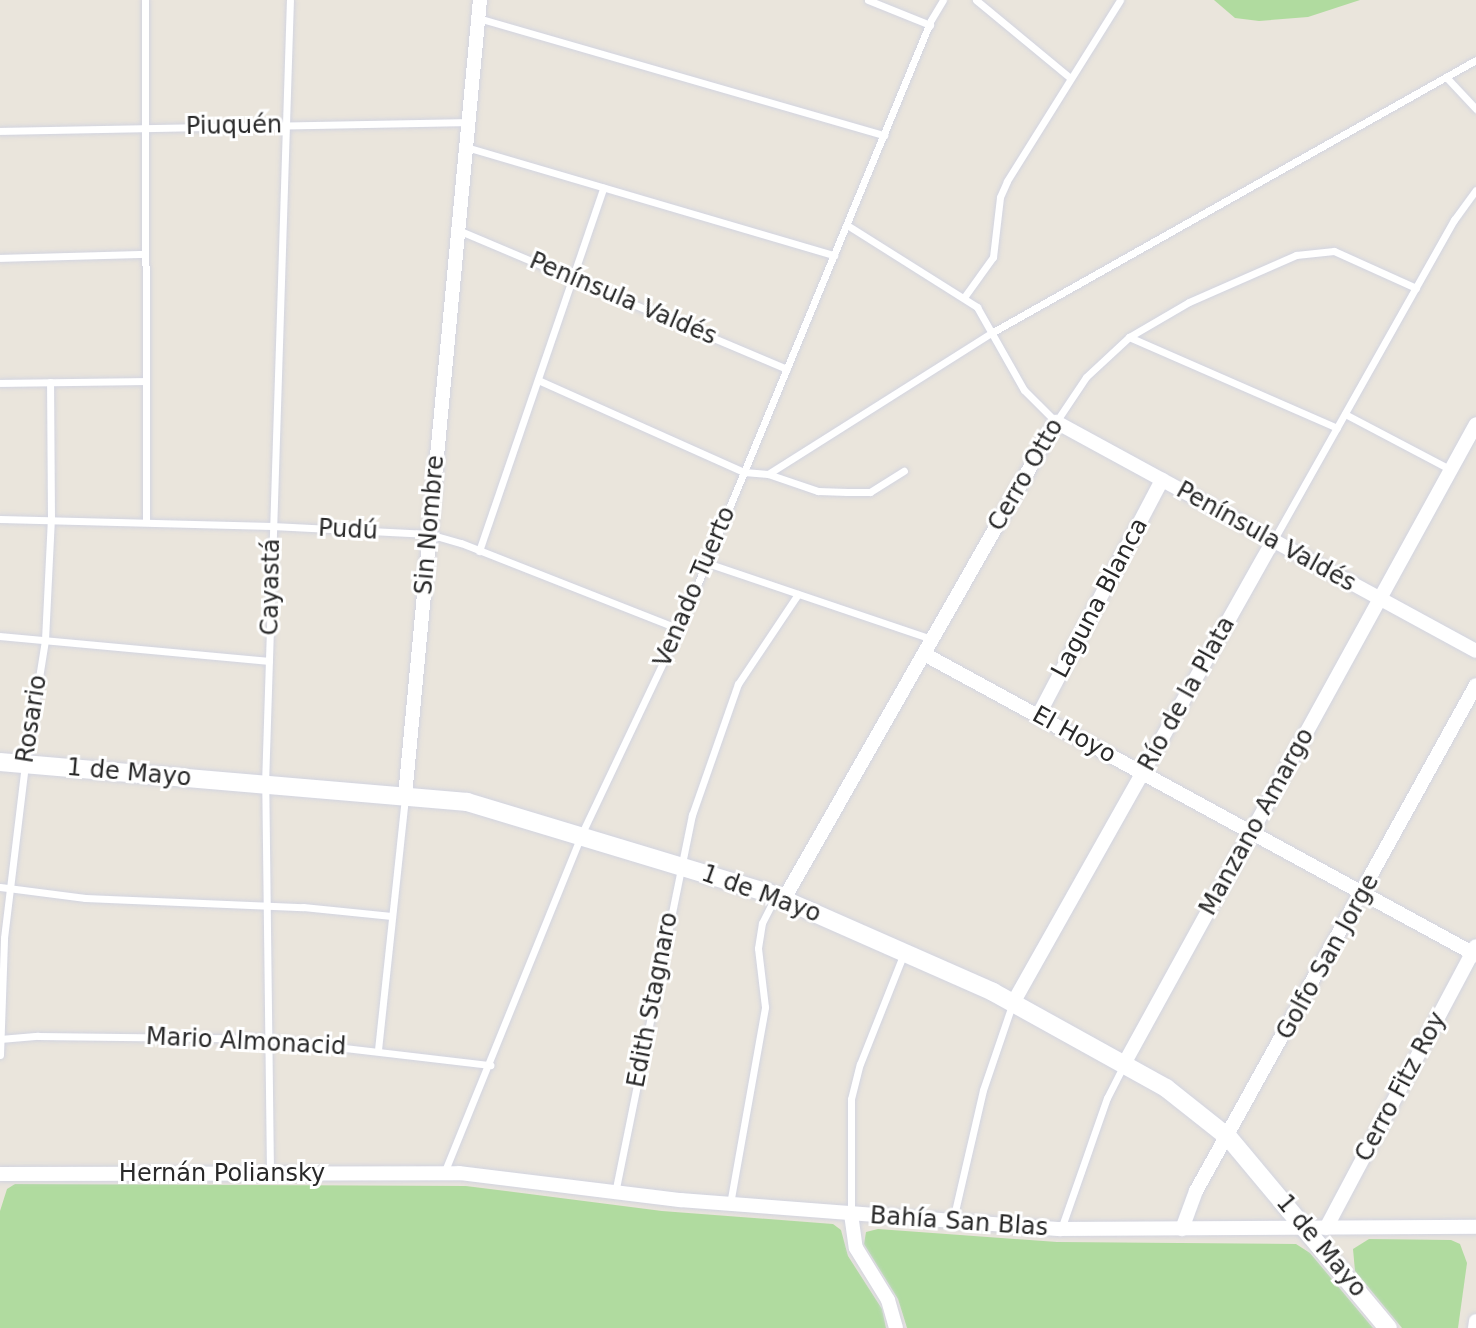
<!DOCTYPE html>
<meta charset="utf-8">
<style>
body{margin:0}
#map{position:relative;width:1476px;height:1328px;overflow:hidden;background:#eae5dc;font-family:"DejaVu Sans",sans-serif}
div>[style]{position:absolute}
.green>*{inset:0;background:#b0db9f}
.roads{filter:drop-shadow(0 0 2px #d2d4e0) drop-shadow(0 0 2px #d2d4e0)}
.service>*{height:7px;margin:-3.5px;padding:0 3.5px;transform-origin:3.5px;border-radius:3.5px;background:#fff}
.minor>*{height:14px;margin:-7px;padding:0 7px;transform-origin:7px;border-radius:7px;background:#fff}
.tertiary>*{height:18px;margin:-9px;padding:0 9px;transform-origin:9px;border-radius:9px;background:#fff}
span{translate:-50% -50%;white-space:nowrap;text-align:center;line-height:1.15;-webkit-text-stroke:6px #fff;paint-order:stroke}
.street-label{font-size:24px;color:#292929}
</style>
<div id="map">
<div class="green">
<i style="clip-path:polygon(1214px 0,1360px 0,1308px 17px,1259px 21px,1235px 18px)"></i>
<i style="clip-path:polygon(15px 1184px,466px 1186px,662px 1211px,833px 1224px,841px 1230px,848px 1256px,882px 1309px,886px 1328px,0 1328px,0 1211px,7px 1189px)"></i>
<i style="clip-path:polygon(878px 1229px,1057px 1242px,1296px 1244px,1310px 1253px,1373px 1328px,907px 1328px,898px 1299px,864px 1244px,866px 1232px)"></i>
<i style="clip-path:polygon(1369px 1239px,1451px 1240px,1460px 1244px,1467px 1263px,1458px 1328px,1402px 1328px,1355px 1271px,1353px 1249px)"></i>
</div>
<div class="roads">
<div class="service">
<i style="left:145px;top:0;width:522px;rotate:89.89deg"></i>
<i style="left:868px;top:0;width:67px;rotate:22deg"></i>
<i style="left:976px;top:0;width:121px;rotate:39.6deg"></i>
<i style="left:478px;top:18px;width:423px;rotate:16.1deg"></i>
<i style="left:1446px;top:77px;width:44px;rotate:46.8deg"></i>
<i style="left:0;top:131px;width:468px;rotate:-1.1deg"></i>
<i style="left:466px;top:147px;width:384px;rotate:16.4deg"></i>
<i style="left:847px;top:225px;width:154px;rotate:32.2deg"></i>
<i style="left:977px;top:307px;width:95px;rotate:60.5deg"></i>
<i style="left:1024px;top:390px;width:45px;rotate:45deg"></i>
<i style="left:1056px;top:422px;width:54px;rotate:-56.3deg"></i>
<i style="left:1086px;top:377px;width:59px;rotate:-42.9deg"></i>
<i style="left:1129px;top:337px;width:69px;rotate:-30.3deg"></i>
<i style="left:1189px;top:302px;width:117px;rotate:-23.7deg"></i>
<i style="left:1296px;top:255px;width:38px;rotate:-6deg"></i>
<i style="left:1334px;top:251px;width:90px;rotate:24.3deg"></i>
<i style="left:458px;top:230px;width:357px;rotate:22.9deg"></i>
<i style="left:0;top:258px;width:145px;rotate:-1.6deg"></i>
<i style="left:965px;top:296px;width:48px;rotate:-54.3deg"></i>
<i style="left:993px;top:257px;width:60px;rotate:-83.3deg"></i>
<i style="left:1000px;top:197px;width:17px;rotate:-66deg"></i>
<i style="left:1007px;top:181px;width:213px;rotate:-58deg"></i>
<i style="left:1129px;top:337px;width:227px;rotate:23.6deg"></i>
<i style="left:538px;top:380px;width:226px;rotate:24.1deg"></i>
<i style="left:744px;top:472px;width:24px;rotate:5deg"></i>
<i style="left:768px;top:474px;width:266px;rotate:-32.3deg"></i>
<i style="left:993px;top:332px;width:554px;rotate:-29.39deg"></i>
<i style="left:0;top:383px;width:145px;rotate:-0.8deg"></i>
<i style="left:1345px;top:414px;width:120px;rotate:27.8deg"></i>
<i style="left:768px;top:474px;width:53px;rotate:18.8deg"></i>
<i style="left:818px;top:491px;width:29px;rotate:2deg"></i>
<i style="left:847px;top:492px;width:23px"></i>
<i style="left:870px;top:492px;width:40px;rotate:-32deg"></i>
<i style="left:0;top:519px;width:272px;rotate:1.5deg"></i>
<i style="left:272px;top:526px;width:157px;rotate:2.9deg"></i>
<i style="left:429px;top:534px;width:33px;rotate:16deg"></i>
<i style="left:461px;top:543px;width:234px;rotate:21.5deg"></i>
<i style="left:1273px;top:541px;width:369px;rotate:-60.6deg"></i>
<i style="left:1454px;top:220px;width:37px;rotate:-54deg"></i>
<i style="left:479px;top:551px;width:384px;rotate:-71.1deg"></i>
<i style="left:707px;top:563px;width:237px;rotate:18.7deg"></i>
<i style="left:0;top:636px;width:270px;rotate:5.3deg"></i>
<i style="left:0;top:887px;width:86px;rotate:7.4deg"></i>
<i style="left:85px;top:898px;width:218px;rotate:2.4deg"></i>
<i style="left:303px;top:907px;width:89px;rotate:5.8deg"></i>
<i style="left:0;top:1039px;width:38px;rotate:-5deg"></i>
<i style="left:38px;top:1036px;width:230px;rotate:0.7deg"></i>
<i style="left:268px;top:1039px;width:224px;rotate:6.7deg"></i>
<i style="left:378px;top:1050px;width:253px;rotate:-83.9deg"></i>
<i style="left:0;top:1055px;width:117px;rotate:-88deg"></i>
<i style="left:4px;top:938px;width:174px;rotate:-83.1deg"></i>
<i style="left:25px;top:765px;width:127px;rotate:-80.9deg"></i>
<i style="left:45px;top:640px;width:121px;rotate:-87.2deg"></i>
<i style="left:51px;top:519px;width:137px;rotate:-90.4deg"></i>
<i style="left:270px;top:1173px;width:388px;rotate:-90.7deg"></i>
<i style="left:265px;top:785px;width:785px;rotate:-88.18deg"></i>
<i style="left:444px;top:1173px;width:367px;rotate:-67.9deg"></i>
<i style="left:582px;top:833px;width:226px;rotate:-64.6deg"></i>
<i style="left:679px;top:629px;width:659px;rotate:-67.52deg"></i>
<i style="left:931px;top:20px;width:23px;rotate:-59deg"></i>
<i style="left:615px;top:1193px;width:386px;rotate:-78.5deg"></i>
<i style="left:692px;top:815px;width:139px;rotate:-70.7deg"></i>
<i style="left:738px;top:684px;width:108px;rotate:-56.3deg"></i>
<i style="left:730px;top:1204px;width:200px;rotate:-79.9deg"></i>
<i style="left:765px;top:1007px;width:59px;rotate:-96.8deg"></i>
<i style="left:758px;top:948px;width:25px;rotate:-81deg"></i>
<i style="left:762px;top:923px;width:29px;rotate:-63deg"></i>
<i style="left:851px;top:1214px;width:115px;rotate:-90deg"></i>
<i style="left:851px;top:1099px;width:36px;rotate:-76deg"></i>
<i style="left:860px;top:1064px;width:119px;rotate:-68.4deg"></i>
<i style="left:953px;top:1220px;width:133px;rotate:-77deg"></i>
<i style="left:983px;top:1090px;width:90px;rotate:-71.2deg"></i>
<i style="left:1061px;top:1229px;width:139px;rotate:-70.7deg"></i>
<i style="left:1107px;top:1098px;width:36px;rotate:-63deg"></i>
</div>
<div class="minor">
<i style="left:924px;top:654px;width:629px;rotate:28.6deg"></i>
<i style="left:1038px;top:716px;width:267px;rotate:-62.3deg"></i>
<i style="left:405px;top:796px;width:800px;rotate:-84.62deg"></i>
<i style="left:784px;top:899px;width:549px;rotate:-60.31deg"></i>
<i style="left:1056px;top:422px;width:478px;rotate:28.6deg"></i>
<i style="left:1013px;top:1003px;width:530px;rotate:-60.63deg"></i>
<i style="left:1124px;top:1064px;width:730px;rotate:-61.19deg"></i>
<i style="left:0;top:1174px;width:459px;rotate:-0.1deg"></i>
<i style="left:459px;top:1173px;width:223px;rotate:7deg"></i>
<i style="left:680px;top:1200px;width:382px;rotate:4.4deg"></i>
<i style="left:1061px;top:1229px;width:415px;rotate:-0.3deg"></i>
<i style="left:851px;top:1214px;width:34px;rotate:82deg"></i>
<i style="left:856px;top:1248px;width:61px;rotate:58.4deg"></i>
<i style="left:888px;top:1300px;width:29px;rotate:74deg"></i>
<i style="left:1326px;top:1228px;width:319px;rotate:-62deg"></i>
<i style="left:1182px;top:1229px;width:40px;rotate:-69.8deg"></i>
<i style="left:1196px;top:1191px;width:578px;rotate:-61.04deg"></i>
<i style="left:1475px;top:1328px;width:7px;rotate:-82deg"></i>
</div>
<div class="tertiary">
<i style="left:0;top:762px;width:469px;rotate:4.9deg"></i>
<i style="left:467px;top:802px;width:315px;rotate:16.8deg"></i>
<i style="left:769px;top:893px;width:245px;rotate:23.8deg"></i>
<i style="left:993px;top:992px;width:198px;rotate:29deg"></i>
<i style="left:1166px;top:1088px;width:80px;rotate:38.4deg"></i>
<i style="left:1229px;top:1138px;width:248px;rotate:50.1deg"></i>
</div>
</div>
<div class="street-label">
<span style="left:234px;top:126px;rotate:-1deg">Piuquén</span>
<span style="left:623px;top:299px;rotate:23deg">Península Valdés</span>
<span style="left:1026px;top:475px;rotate:-60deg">Cerro Otto</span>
<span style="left:430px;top:525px;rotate:-85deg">Sin Nombre</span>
<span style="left:348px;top:530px;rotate:3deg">Pudú</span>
<span style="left:1266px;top:537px;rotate:29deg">Península Valdés</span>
<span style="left:271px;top:587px;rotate:-89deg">Cayastá</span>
<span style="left:695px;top:587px;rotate:-67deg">Venado Tuerto</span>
<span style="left:1100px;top:598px;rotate:-62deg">Laguna Blanca</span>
<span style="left:1187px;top:694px;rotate:-61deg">Río de la Plata</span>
<span style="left:32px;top:719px;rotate:-81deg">Rosario</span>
<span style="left:1074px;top:735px;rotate:29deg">El Hoyo</span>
<span style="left:129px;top:773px;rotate:5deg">1 de Mayo</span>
<span style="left:1257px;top:822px;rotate:-61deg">Manzano Amargo</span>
<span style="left:761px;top:894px;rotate:20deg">1 de Mayo</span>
<span style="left:1328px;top:957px;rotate:-61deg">Golfo San Jorge</span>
<span style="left:653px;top:1000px;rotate:-79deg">Edith Stagnaro</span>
<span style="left:246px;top:1042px;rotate:3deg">Mario Almonacid</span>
<span style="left:1401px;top:1087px;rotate:-62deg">Cerro Fitz Roy</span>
<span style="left:222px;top:1174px">Hernán Poliansky</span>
<span style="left:959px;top:1222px;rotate:4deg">Bahía San Blas</span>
<span style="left:1321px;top:1246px;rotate:50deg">1 de Mayo</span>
</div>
</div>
